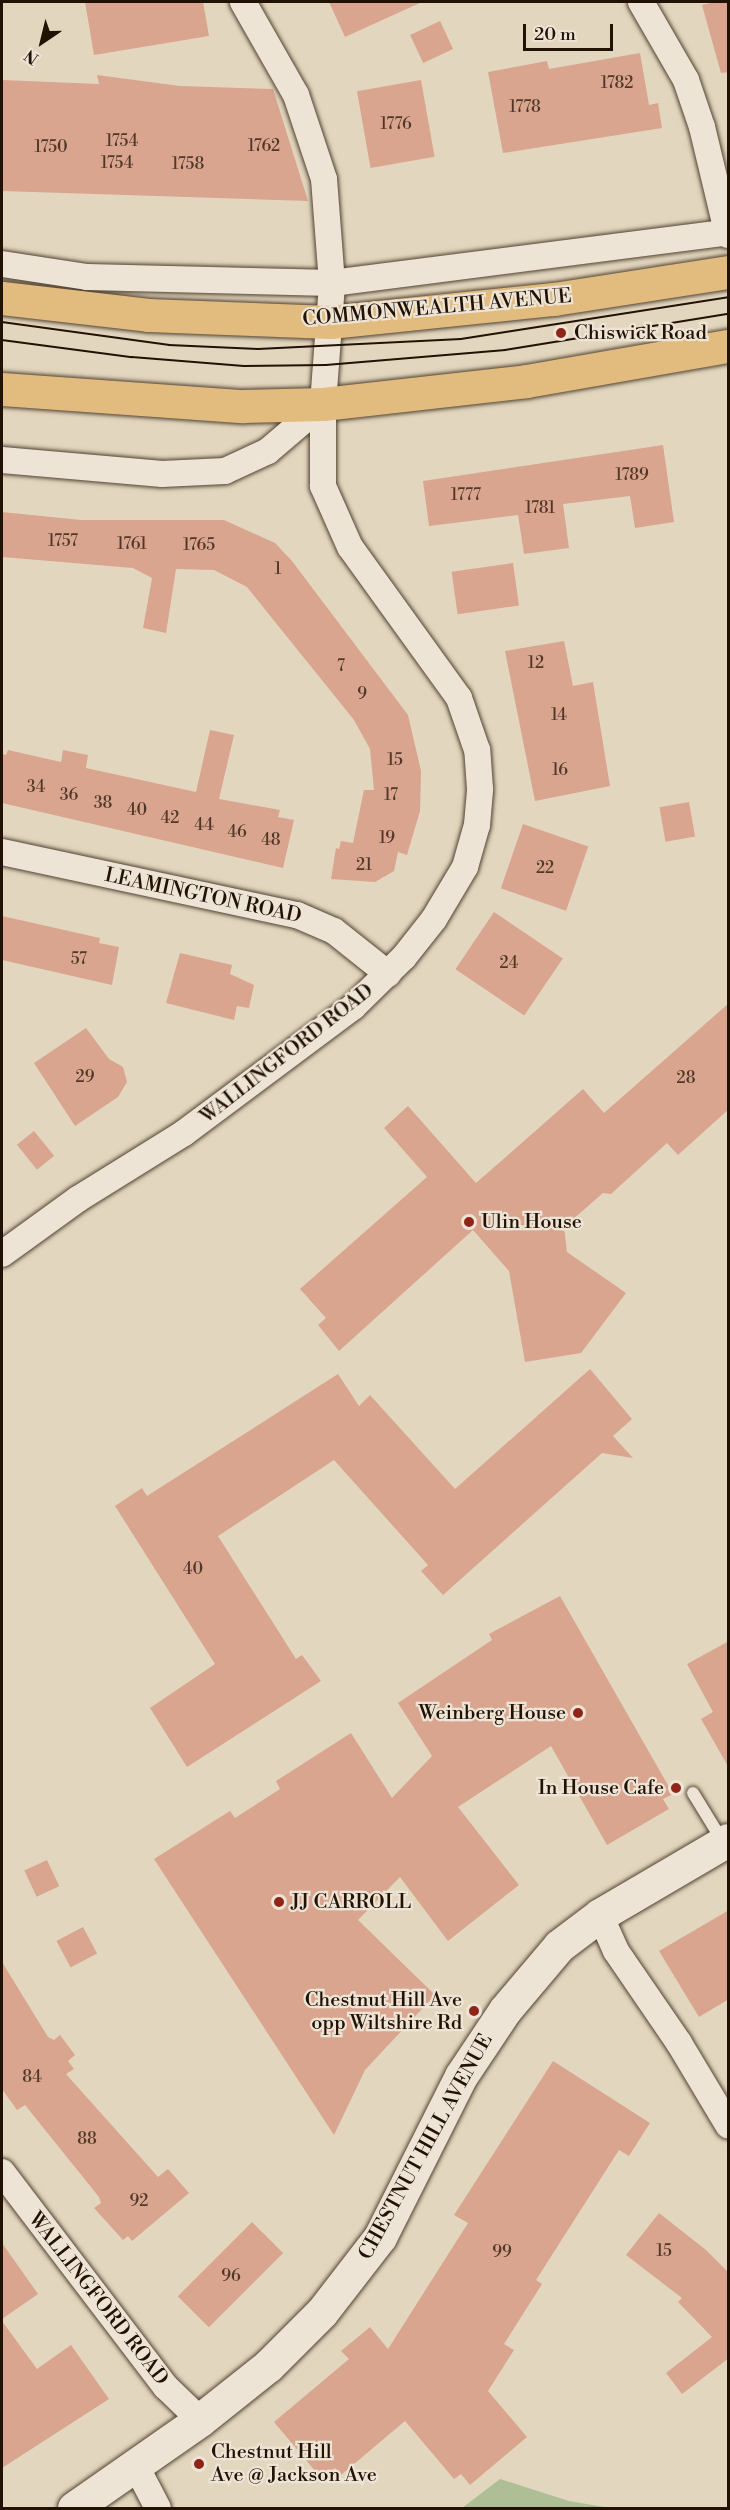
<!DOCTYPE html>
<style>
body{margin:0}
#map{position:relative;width:730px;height:2510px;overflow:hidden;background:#e3d6be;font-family:"Libre Bodoni",serif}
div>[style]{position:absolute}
.green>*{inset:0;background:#afbf95}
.building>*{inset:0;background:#d9a58f;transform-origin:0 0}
.roads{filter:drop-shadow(0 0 2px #524332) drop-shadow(0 0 2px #524332)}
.service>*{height:12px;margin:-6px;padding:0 6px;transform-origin:6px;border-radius:6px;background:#ede4d5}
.minor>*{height:26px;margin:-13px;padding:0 13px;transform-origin:13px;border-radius:13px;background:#ede4d5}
.secondary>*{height:33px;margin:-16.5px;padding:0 16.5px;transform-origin:16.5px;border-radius:16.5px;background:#ede4d5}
.primary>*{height:33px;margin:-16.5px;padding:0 16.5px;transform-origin:16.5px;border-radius:16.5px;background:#e2bb7f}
.tram>*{height:1.5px;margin:-0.75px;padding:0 0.75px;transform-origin:0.75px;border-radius:0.75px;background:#221204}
.dots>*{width:16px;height:16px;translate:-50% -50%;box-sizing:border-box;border:3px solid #ede4d5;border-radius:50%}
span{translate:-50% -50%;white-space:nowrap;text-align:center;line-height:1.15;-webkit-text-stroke:4.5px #ede4d5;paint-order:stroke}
.number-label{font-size:16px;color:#503727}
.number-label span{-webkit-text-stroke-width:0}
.street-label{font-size:20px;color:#221204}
.poi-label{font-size:20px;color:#221204}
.left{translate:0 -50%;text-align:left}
.right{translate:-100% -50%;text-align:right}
.frame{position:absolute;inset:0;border:3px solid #221204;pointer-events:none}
.north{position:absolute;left:12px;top:12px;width:60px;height:60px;-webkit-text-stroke:4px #ede4d5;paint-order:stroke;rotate:215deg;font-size:16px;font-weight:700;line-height:24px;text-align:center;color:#221204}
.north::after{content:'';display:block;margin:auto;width:21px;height:27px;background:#221204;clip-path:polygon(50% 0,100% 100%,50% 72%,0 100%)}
.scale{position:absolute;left:523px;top:24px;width:90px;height:27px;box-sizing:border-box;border:3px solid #221204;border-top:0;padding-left:8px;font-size:18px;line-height:21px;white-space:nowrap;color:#221204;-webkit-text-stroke:4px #ede4d5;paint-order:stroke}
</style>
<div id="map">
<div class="green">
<i style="clip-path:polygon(500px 2479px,569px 2501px,610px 2508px,462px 2508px)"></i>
</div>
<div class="building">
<i style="clip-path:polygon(85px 2px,203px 2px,209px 36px,94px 55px)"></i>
<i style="clip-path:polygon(329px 2px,422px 2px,345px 37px)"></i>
<i style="clip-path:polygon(715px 2px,729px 2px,729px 72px,721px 73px,702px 5px)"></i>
<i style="left:440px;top:21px;width:31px;height:33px;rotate:65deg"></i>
<i style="clip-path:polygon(640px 53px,649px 105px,658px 103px,662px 128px,503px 153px,488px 72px,547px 61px,549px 69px)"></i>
<i style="clip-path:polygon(97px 75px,180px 86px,273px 89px,308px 201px,2px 191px,2px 80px,99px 84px)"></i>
<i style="left:421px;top:80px;width:78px;height:65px;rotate:80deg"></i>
<i style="clip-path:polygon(663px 445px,674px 522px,635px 528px,630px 496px,563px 504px,569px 548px,524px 554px,518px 515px,429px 526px,423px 481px)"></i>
<i style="clip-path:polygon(2px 512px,81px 520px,224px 520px,275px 543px,292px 561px,408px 715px,421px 771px,420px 811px,407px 855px,398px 852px,394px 871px,375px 882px,331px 879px,336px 848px,339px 849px,341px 841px,353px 843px,364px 790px,374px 790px,370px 749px,354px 720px,247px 587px,214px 570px,176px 569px,166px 633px,143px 628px,152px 578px,133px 568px,2px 557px)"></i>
<i style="left:513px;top:563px;width:43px;height:62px;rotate:82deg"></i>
<i style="clip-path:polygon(564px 641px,573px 686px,593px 682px,610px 786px,535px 801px,505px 651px)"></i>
<i style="clip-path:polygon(210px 730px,234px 735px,219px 799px,280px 810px,278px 817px,294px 820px,283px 868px,2px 803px,2px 754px,6px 755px,8px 750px,61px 762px,63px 750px,88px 755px,86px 768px,196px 792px)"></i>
<i style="left:689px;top:802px;width:35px;height:30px;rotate:80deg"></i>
<i style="left:523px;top:824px;width:69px;height:68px;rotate:19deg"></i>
<i style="left:494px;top:912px;width:83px;height:69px;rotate:34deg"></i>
<i style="clip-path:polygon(2px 916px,100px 938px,99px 943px,119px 947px,112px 985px,2px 960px)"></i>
<i style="clip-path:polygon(180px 953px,232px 965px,230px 974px,254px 985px,249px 1008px,237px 1006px,234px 1020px,166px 1003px)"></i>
<i style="clip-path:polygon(729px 1003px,729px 1109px,678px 1155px,667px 1143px,611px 1194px,603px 1193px,564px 1227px,567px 1252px,626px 1293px,581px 1353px,525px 1362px,509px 1271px,473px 1230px,339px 1351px,318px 1325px,326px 1318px,300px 1289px,427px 1177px,384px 1128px,408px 1106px,476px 1183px,583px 1089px,604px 1113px)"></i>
<i style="clip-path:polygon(86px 1028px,109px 1059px,123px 1067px,127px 1082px,118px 1097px,75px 1126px,34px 1063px)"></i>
<i style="left:34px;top:1131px;width:32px;height:22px;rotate:51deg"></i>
<i style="clip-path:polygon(590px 1369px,632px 1419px,613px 1436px,633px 1458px,602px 1453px,443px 1595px,421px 1571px,428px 1565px,334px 1460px,218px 1536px,296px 1659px,302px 1655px,321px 1681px,187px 1767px,150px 1708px,215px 1664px,115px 1506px,142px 1488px,147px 1496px,338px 1374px,359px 1406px,370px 1395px,455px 1489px)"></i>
<i style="clip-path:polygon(560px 1596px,673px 1794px,663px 1799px,669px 1809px,607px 1845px,551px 1746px,458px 1807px,519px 1885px,448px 1941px,400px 1877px,358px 1920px,435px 1995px,365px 2070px,334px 2135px,154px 1859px,230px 1811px,235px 1818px,280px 1789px,276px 1781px,351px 1733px,392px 1798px,432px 1756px,398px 1703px,492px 1640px,489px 1634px)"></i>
<i style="clip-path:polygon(729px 1641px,729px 1768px,701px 1719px,713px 1712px,687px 1664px)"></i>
<i style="left:47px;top:1860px;width:29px;height:25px;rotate:65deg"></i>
<i style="clip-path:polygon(729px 1910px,729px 1999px,699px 2017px,659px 1951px)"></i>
<i style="left:83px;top:1927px;width:30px;height:30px;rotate:62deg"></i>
<i style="clip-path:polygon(2px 1962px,48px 2037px,54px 2040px,60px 2035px,75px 2055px,68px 2061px,74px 2069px,66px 2074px,158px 2177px,168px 2169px,189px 2193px,132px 2241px,128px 2236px,123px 2240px,94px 2208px,101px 2203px,99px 2197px,25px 2105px,17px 2110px,2px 2089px)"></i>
<i style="clip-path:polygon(553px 2061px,650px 2123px,629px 2156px,619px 2150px,536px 2280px,542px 2284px,504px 2344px,514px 2350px,488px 2391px,527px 2437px,470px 2485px,461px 2474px,454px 2479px,405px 2421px,341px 2475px,335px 2468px,322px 2479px,274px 2422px,349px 2359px,341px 2351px,370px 2327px,388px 2349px,468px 2223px,454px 2215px)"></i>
<i style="clip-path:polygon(659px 2213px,706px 2250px,729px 2273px,729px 2358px,682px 2394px,666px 2373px,712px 2337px,678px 2302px,682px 2298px,626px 2255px)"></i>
<i style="left:252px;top:2222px;width:44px;height:105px;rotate:45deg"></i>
<i style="clip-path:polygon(2px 2243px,38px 2294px,2px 2319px)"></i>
<i style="clip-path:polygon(2px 2321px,37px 2369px,71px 2345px,109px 2399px,2px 2468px)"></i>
</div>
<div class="roads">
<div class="service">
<i style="left:693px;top:1793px;width:57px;rotate:58.5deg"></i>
</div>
<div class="minor">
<i style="left:641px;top:2px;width:90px;rotate:60deg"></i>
<i style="left:686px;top:80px;width:50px;rotate:71.2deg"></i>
<i style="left:702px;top:127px;width:111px;rotate:76.5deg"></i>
<i style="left:2px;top:264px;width:86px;rotate:8.7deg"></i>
<i style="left:87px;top:277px;width:245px;rotate:1.4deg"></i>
<i style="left:332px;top:283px;width:399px;rotate:-7.3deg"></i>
<i style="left:2px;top:460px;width:161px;rotate:5deg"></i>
<i style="left:162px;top:474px;width:63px;rotate:-2.7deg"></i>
<i style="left:225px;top:471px;width:47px;rotate:-24.9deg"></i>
<i style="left:268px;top:451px;width:72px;rotate:-40.5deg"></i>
<i style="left:2px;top:852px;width:302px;rotate:12.1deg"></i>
<i style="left:297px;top:915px;width:40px;rotate:23.4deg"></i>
<i style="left:334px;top:931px;width:69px;rotate:38.5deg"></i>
<i style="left:2px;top:1254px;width:94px;rotate:-35.9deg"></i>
<i style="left:78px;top:1199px;width:125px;rotate:-31.9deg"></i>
<i style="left:184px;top:1133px;width:211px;rotate:-36.7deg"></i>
<i style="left:353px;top:1007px;width:71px;rotate:-44.4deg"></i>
<i style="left:404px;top:957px;width:48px;rotate:-51.7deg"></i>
<i style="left:434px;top:919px;width:61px;rotate:-59.2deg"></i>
<i style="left:465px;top:867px;width:44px;rotate:-74.1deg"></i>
<i style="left:477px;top:825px;width:36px;rotate:-85deg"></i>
<i style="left:480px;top:789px;width:39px;rotate:-94deg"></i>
<i style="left:477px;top:750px;width:55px;rotate:-109.1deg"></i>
<i style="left:459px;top:698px;width:186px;rotate:-125.8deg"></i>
<i style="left:350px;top:547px;width:67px;rotate:-113.9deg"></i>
<i style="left:323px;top:486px;width:82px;rotate:-90deg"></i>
<i style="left:323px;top:404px;width:121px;rotate:-85.7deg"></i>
<i style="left:332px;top:283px;width:104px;rotate:-94.4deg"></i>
<i style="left:324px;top:179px;width:89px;rotate:-108.4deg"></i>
<i style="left:296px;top:95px;width:107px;rotate:-119.7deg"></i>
<i style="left:600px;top:1915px;width:39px;rotate:66deg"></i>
<i style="left:616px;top:1951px;width:112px;rotate:55.6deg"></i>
<i style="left:679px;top:2043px;width:96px;rotate:59.1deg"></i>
<i style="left:2px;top:2172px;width:270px;rotate:52.7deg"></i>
<i style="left:166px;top:2387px;width:47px;rotate:44.1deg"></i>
<i style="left:136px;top:2466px;width:47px;rotate:62.4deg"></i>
</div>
<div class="secondary">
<i style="left:74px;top:2508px;width:154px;rotate:-34.9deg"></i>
<i style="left:200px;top:2420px;width:87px;rotate:-38.5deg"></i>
<i style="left:268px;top:2366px;width:76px;rotate:-45deg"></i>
<i style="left:322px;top:2312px;width:95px;rotate:-52.3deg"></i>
<i style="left:380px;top:2237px;width:180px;rotate:-63.3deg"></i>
<i style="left:461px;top:2076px;width:79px;rotate:-56.3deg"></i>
<i style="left:505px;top:2010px;width:84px;rotate:-49.8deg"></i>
<i style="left:559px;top:1946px;width:51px;rotate:-37.1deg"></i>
<i style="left:600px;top:1915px;width:148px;rotate:-30.4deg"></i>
</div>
<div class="primary">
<i style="left:2px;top:298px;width:147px;rotate:6.6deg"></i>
<i style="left:148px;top:315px;width:182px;rotate:2.2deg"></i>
<i style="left:330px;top:322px;width:225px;rotate:-5.9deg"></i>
<i style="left:554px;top:299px;width:176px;rotate:-8.8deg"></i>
<i style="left:2px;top:389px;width:241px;rotate:4.1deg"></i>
<i style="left:242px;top:406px;width:81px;rotate:-1.4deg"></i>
<i style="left:323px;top:404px;width:205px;rotate:-6.4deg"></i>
<i style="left:527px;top:381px;width:204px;rotate:-9.9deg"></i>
</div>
</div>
<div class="tram">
<i style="left:2px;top:322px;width:169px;rotate:7.8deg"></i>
<i style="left:169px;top:345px;width:89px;rotate:2.6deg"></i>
<i style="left:258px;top:349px;width:203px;rotate:-2.8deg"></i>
<i style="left:461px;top:339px;width:270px;rotate:-8.9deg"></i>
<i style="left:2px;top:340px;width:131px;rotate:7.5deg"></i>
<i style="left:132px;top:357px;width:112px;rotate:4.6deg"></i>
<i style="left:244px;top:366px;width:82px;rotate:-0.7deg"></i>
<i style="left:326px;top:365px;width:180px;rotate:-4.8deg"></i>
<i style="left:505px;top:350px;width:226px;rotate:-9.2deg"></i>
</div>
<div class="dots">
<i style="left:561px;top:333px;background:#8f2418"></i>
<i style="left:469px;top:1222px;background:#8f2418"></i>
<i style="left:578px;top:1713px;background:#8f2418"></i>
<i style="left:676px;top:1788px;background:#8f2418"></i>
<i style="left:279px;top:1902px;background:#8f2418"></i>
<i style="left:474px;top:2011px;background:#8f2418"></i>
<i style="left:199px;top:2464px;background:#8f2418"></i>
</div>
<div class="number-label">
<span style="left:617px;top:83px">1782</span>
<span style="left:525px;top:107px">1778</span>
<span style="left:396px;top:124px">1776</span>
<span style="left:122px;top:141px">1754</span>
<span style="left:264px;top:146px">1762</span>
<span style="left:51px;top:147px">1750</span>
<span style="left:117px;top:163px">1754</span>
<span style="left:188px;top:164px">1758</span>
<span style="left:632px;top:475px">1789</span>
<span style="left:466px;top:495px">1777</span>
<span style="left:540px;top:508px">1781</span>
<span style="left:63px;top:541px">1757</span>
<span style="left:132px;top:544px">1761</span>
<span style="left:199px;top:545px">1765</span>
<span style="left:278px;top:569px">1</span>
<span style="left:536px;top:663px">12</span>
<span style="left:341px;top:666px">7</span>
<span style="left:362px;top:694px">9</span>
<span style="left:559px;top:715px">14</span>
<span style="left:395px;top:760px">15</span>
<span style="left:560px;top:770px">16</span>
<span style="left:36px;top:787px">34</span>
<span style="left:69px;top:795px">36</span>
<span style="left:391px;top:795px">17</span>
<span style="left:103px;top:803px">38</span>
<span style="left:137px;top:810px">40</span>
<span style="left:170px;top:818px">42</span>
<span style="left:204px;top:825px">44</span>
<span style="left:237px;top:832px">46</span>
<span style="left:387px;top:838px">19</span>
<span style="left:271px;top:840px">48</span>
<span style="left:364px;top:865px">21</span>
<span style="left:545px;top:868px">22</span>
<span style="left:79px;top:959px">57</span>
<span style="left:509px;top:963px">24</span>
<span style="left:85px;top:1077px">29</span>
<span style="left:686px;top:1078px">28</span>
<span style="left:193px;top:1569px">40</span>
<span style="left:32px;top:2077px">84</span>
<span style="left:87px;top:2139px">88</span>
<span style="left:139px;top:2201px">92</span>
<span style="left:664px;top:2251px">15</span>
<span style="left:502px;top:2252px">99</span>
<span style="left:231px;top:2276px">96</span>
</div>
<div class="street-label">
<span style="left:437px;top:308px;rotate:-5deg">COMMONWEALTH AVENUE</span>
<span style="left:203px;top:896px;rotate:12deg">LEAMINGTON ROAD</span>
<span style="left:287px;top:1054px;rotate:-38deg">WALLINGFORD ROAD</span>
<span style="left:426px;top:2147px;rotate:-61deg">CHESTNUT HILL AVENUE</span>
<span style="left:98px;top:2299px;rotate:52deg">WALLINGFORD ROAD</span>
</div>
<div class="poi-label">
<span class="left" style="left:574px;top:333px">Chiswick Road</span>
<span class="left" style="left:481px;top:1222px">Ulin House</span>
<span class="right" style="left:566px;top:1713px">Weinberg House</span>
<span class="right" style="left:664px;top:1788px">In House Cafe</span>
<span class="left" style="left:291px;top:1902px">JJ CARROLL</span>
<span class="right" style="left:462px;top:2012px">Chestnut Hill Ave<br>opp Wiltshire Rd</span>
<span class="left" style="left:211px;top:2464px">Chestnut Hill<br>Ave @ Jackson Ave</span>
</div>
<div class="frame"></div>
<div class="north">N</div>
<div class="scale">20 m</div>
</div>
